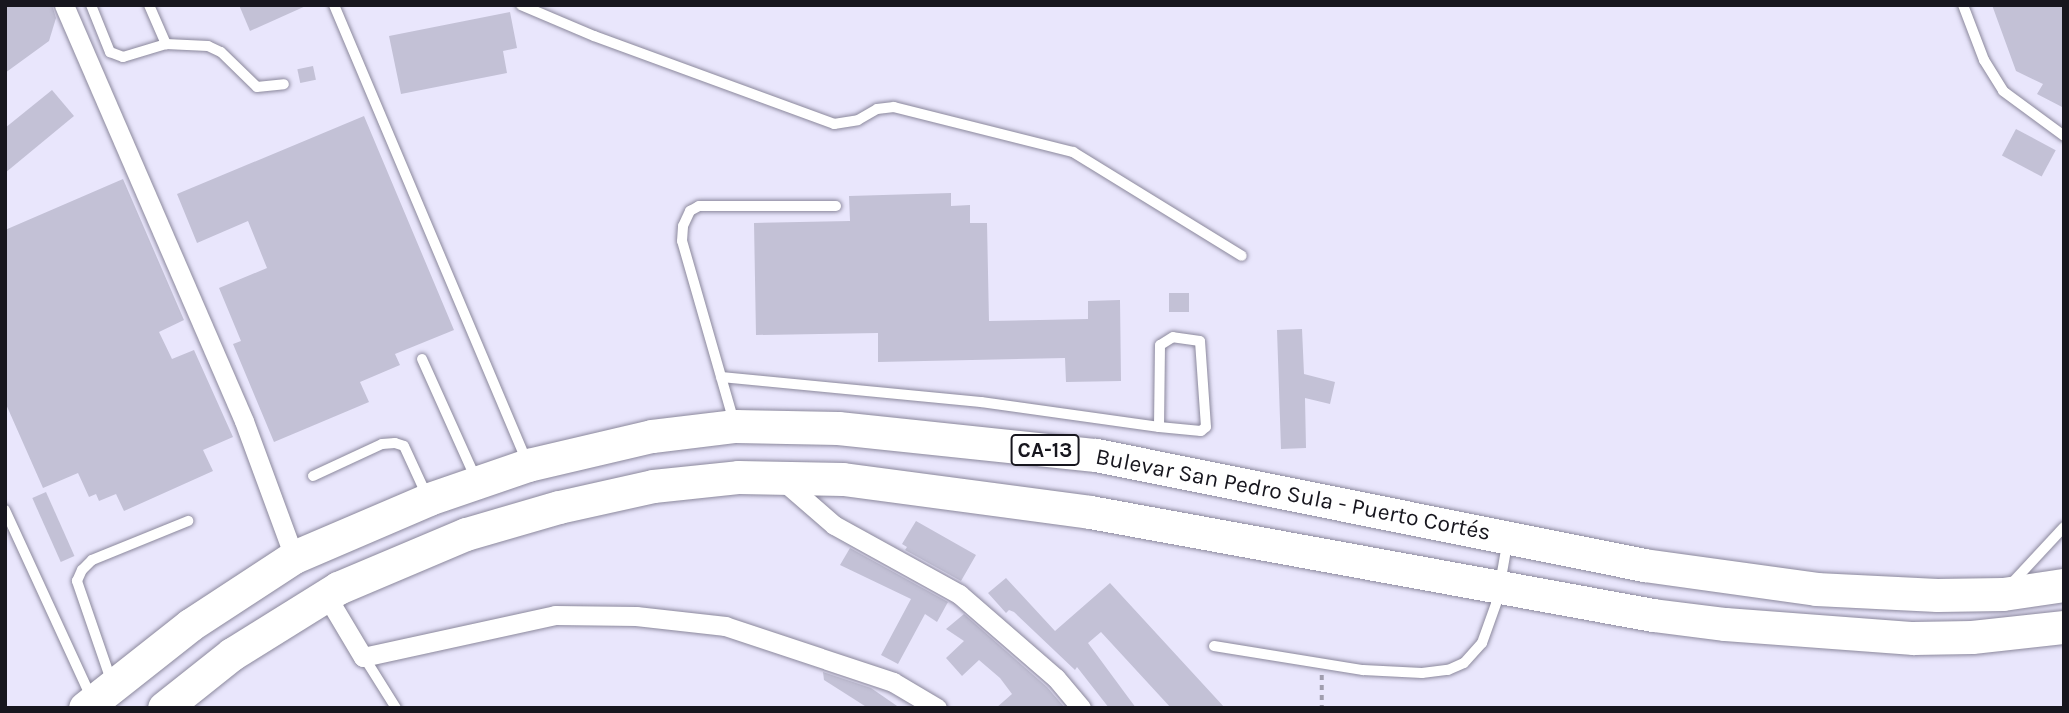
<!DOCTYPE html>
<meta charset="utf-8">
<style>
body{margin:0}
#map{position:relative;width:2069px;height:713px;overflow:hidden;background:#e9e6fc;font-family:Karla,sans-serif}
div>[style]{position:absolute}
.building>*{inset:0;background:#c3c1d6;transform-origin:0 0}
.path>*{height:3.5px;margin-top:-1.75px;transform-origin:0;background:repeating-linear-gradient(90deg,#a19eaf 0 5px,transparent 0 10px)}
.roads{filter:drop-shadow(0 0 2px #8b889c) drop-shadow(0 0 2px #8b889c)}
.lane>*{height:10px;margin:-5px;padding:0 5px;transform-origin:5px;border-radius:5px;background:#fff}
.street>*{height:19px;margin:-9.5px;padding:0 9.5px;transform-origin:9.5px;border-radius:9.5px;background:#fff}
.highway>*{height:33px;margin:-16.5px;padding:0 16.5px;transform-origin:16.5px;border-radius:16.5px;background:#fff}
span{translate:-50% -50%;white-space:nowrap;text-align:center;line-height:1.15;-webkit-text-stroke:6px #fff;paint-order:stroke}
.shield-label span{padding:2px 5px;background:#fff;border:2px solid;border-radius:5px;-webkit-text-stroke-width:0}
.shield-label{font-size:21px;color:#17161e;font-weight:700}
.street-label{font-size:23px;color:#17161e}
.frame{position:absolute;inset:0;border:7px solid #17161e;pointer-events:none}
</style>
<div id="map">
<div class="building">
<i style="clip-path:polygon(5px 5px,52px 5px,56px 18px,49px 41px,5px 73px)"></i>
<i style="clip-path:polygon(239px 5px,308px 5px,250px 31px)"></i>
<i style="clip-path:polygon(1992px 5px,2064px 5px,2064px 108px,2037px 94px,2043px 84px,2016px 71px)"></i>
<i style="clip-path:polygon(510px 12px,517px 48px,503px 51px,507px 73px,401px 94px,389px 36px)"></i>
<i style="left:313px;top:66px;width:14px;height:16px;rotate:78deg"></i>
<i style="clip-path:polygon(52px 90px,74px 116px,5px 173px,5px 128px)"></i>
<i style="clip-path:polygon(364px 116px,454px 330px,395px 354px,400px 365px,360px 382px,369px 402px,274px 442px,233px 344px,241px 341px,219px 288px,267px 268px,248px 221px,197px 243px,177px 194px)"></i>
<i style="left:2016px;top:129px;width:45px;height:30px;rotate:28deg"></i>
<i style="clip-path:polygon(123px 179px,184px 320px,159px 332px,172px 359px,194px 350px,233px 437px,203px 450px,213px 471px,124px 511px,116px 494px,99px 501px,96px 494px,89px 497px,78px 473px,43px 488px,5px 402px,5px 230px)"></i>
<i style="clip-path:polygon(951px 193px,951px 206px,970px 205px,970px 223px,987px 223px,989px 321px,1088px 319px,1088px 301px,1120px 300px,1121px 381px,1066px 382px,1065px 358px,878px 362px,878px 333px,756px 335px,754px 223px,850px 221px,849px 196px)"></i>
<i style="left:1169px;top:293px;width:20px;height:19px"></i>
<i style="clip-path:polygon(1302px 329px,1304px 374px,1335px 382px,1330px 404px,1305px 398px,1306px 448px,1281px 449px,1277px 330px)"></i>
<i style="left:46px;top:492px;width:70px;height:15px;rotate:66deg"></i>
<i style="clip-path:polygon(916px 521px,976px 555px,961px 581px,905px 550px,907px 547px,902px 544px)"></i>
<i style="clip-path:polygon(850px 548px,948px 602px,937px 622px,925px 614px,898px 664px,881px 655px,911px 599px,840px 565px)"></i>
<i style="clip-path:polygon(1006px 578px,1055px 631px,1110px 583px,1225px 708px,1171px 708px,1101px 632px,1088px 643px,1136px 708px,1109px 708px,1077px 667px,1075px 670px,1014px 612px,1009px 610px,1006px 613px,988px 593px)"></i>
<i style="clip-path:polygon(964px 614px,1047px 687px,1065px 708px,996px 708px,1012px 694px,1000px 678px,979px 660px,962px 676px,946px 658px,964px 641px,946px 629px)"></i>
<i style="clip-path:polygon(823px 672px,871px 688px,900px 708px,868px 708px,824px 680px)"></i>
</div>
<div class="path">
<i style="left:1322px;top:675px;width:33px;rotate:90deg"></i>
</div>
<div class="roads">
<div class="lane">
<i style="left:91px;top:5px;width:51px;rotate:68deg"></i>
<i style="left:110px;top:52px;width:14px;rotate:21deg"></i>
<i style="left:123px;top:57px;width:45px;rotate:-16.8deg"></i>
<i style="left:149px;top:5px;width:43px;rotate:66.4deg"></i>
<i style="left:166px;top:44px;width:42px;rotate:2.7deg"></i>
<i style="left:208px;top:46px;width:14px;rotate:25deg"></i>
<i style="left:221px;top:52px;width:50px;rotate:44.2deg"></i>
<i style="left:257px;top:87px;width:27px;rotate:-6deg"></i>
<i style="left:334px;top:5px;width:493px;rotate:67.1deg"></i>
<i style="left:521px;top:5px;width:79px;rotate:23deg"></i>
<i style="left:594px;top:36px;width:256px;rotate:20.1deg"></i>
<i style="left:834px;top:124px;width:24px;rotate:-9deg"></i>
<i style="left:858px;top:120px;width:22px;rotate:-30deg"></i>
<i style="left:877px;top:109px;width:17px;rotate:-7deg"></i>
<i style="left:894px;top:107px;width:185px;rotate:14.1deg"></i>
<i style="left:1073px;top:152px;width:198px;rotate:31.6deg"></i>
<i style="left:1963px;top:5px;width:59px;rotate:69.1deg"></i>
<i style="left:1984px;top:60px;width:36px;rotate:58deg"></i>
<i style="left:2003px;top:91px;width:76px;rotate:36.4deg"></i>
<i style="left:422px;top:359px;width:132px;rotate:65.8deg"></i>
<i style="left:721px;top:377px;width:261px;rotate:5.5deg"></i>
<i style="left:981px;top:402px;width:180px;rotate:8deg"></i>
<i style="left:1159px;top:427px;width:42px;rotate:5.4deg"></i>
<i style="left:1201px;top:431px;width:6px;rotate:-39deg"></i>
<i style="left:1206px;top:427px;width:86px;rotate:-94deg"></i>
<i style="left:1200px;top:341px;width:27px;rotate:-172deg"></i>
<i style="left:1173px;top:337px;width:15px;rotate:148deg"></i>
<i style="left:1160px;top:345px;width:82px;rotate:90.7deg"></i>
<i style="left:734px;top:422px;width:188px;rotate:-106deg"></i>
<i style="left:682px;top:241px;width:15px;rotate:-86deg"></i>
<i style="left:683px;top:226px;width:17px;rotate:-65deg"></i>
<i style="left:690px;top:211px;width:10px;rotate:-29deg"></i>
<i style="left:699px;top:206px;width:137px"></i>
<i style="left:313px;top:476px;width:76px;rotate:-24.9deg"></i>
<i style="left:382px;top:444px;width:13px;rotate:-4deg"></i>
<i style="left:395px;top:443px;width:9px;rotate:18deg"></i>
<i style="left:404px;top:446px;width:55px;rotate:65.3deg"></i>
<i style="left:5px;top:510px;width:206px;rotate:65.3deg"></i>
<i style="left:2012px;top:583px;width:76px;rotate:-47.1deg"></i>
<i style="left:1214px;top:646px;width:151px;rotate:9.2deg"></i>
<i style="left:1363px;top:670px;width:59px;rotate:2.9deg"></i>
<i style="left:1422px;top:673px;width:26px;rotate:-7deg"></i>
<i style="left:1448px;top:670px;width:17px;rotate:-24deg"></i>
<i style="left:1464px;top:663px;width:27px;rotate:-48deg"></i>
<i style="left:1482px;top:643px;width:45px;rotate:-70.3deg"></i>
<i style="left:1497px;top:601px;width:58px;rotate:-80deg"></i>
<i style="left:364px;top:657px;width:60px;rotate:57.9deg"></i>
<i style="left:111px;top:680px;width:105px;rotate:-109deg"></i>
<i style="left:77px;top:581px;width:12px;rotate:-66deg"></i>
<i style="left:82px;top:570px;width:14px;rotate:-45deg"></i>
<i style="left:92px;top:560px;width:104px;rotate:-22.1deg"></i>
</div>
<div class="street">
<i style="left:64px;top:5px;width:453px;rotate:66.6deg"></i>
<i style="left:244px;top:421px;width:145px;rotate:69.8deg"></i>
<i style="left:781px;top:479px;width:70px;rotate:41deg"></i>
<i style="left:834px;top:525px;width:143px;rotate:28.9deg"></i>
<i style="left:959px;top:594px;width:128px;rotate:40.9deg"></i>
<i style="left:1056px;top:678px;width:39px;rotate:50deg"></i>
<i style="left:326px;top:595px;width:72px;rotate:59.2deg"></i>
<i style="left:363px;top:657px;width:197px;rotate:-12.3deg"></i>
<i style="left:555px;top:615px;width:81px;rotate:0.7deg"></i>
<i style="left:636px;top:616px;width:90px;rotate:6.4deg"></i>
<i style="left:725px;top:626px;width:177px;rotate:18.4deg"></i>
<i style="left:893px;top:682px;width:51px;rotate:30.6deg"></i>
</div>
<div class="highway">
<i style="left:85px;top:708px;width:134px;rotate:-38.3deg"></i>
<i style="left:190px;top:625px;width:124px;rotate:-33.2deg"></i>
<i style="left:294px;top:557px;width:147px;rotate:-23.2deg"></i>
<i style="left:429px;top:499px;width:105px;rotate:-19deg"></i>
<i style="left:528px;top:465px;width:127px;rotate:-13.2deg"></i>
<i style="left:652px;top:436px;width:84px;rotate:-6.9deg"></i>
<i style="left:735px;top:426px;width:103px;rotate:1.1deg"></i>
<i style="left:838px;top:428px;width:259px;rotate:6deg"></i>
<i style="left:1096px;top:455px;width:559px;rotate:11.35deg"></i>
<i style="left:1644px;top:565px;width:174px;rotate:7.9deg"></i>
<i style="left:1816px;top:589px;width:121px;rotate:2.8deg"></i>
<i style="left:1937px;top:595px;width:66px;rotate:-0.9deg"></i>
<i style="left:2003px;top:594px;width:62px;rotate:-8.4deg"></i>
<i style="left:164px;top:708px;width:87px;rotate:-38.5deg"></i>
<i style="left:232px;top:654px;width:125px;rotate:-31.9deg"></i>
<i style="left:338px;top:588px;width:139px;rotate:-22.9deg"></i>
<i style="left:466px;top:534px;width:97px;rotate:-16.2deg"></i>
<i style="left:559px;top:507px;width:96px;rotate:-12.6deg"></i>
<i style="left:653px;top:486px;width:85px;rotate:-6deg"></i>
<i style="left:738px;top:477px;width:105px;rotate:1.1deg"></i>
<i style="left:843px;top:479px;width:249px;rotate:7.6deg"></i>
<i style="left:1090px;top:512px;width:572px;rotate:10.37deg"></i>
<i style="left:1653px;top:615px;width:73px;rotate:7.1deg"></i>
<i style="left:1725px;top:624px;width:189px;rotate:4.3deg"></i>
<i style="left:1913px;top:638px;width:59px;rotate:-1deg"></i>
<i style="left:1972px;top:637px;width:93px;rotate:-6.2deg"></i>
</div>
</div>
<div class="shield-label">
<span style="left:1045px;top:450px">CA-13</span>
</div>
<div class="street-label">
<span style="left:1293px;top:495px;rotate:11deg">Bulevar San Pedro Sula - Puerto Cortés</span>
</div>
<div class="frame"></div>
</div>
